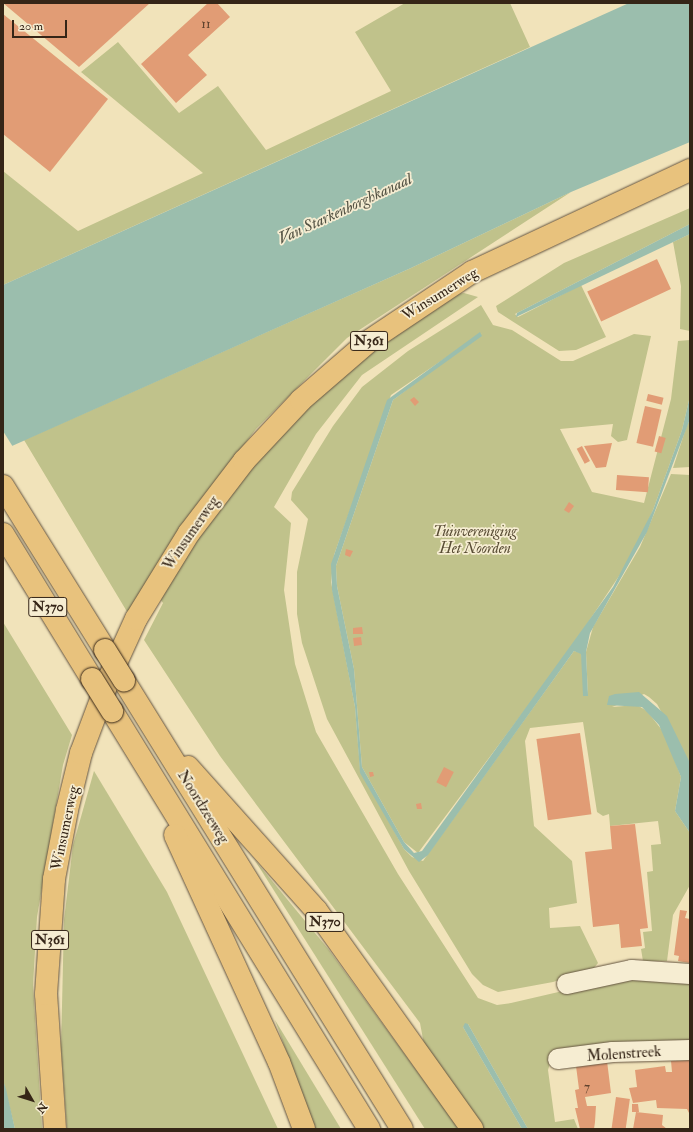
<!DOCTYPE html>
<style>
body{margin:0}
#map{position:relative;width:693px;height:1132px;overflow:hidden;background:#f1e3ba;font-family:"IM FELL Double Pica",serif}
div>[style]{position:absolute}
.green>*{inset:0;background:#c0c28b}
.water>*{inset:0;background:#9bbead}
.pier>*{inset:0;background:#f1e3ba}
.building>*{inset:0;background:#e19c75;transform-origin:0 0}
.roads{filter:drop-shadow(0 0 1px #645440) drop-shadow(0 0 1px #645440)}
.minor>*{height:20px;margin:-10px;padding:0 10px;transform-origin:10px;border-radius:10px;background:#f6edd2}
.major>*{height:22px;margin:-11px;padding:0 11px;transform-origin:11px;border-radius:11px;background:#e8c27d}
.highway>*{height:22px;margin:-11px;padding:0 11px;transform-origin:11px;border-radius:11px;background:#e8c27d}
.bridges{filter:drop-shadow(0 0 1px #352517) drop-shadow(0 0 1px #352517)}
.highway-bridge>*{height:22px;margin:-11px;padding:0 11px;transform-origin:11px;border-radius:11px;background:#e8c27d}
span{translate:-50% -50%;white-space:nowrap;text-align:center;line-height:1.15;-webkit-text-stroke:3.5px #f6edd2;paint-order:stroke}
.number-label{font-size:13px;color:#60432e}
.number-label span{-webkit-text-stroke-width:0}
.shield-label span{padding:1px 3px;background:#f6edd2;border:1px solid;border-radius:3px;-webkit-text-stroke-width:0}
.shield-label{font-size:14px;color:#352517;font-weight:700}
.street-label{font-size:15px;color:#352517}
.park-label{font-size:15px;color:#584c34;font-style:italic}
.water-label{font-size:16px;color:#545344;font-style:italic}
.frame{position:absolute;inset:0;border:4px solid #352517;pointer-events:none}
.north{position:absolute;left:12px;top:1080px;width:40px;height:40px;-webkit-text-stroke:3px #f6edd2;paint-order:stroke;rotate:129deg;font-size:11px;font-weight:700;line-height:16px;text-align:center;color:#352517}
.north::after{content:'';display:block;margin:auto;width:14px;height:18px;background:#352517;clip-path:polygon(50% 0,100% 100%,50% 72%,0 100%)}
.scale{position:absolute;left:12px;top:20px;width:55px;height:18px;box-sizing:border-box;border:2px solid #352517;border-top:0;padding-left:5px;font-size:12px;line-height:14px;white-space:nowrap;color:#352517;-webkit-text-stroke:3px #f6edd2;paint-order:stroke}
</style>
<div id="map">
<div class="green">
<i style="clip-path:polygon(405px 3px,510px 3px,530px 47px,3px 285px,3px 171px,78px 231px,203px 173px,81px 72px,118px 42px,179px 113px,218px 86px,266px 150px,391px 91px,355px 32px)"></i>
<i style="clip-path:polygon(571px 192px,347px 338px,256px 429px,200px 503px,129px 615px,24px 440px,411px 268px)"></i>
<i style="clip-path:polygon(690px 208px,690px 224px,515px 314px,518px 317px,581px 285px,606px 337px,576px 350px,559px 351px,498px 312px,496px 306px,564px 263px)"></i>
<i style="clip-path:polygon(690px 234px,690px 331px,680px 329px,681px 286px,673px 242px)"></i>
<i style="clip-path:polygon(464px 293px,478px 297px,362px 375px,316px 434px,274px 507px,291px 523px,284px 590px,295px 664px,316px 732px,398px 874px,478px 998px,497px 1005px,511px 1003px,593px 984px,636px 979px,690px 983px,690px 1045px,552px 1057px,548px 1070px,555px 1122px,574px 1119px,578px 1129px,528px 1129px,468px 1024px,463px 1027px,522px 1129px,481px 1129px,425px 1050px,420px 1023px,220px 756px,144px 640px,163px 603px,160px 599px,202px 533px,252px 467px,308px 407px,362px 359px,457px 294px)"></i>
<i style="clip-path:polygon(481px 305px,493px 325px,512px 330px,561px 361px,573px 361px,634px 334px,651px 336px,627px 440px,618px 442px,611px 436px,613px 424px,560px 429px,592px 492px,644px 503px,671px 399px,678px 341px,690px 340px,690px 396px,682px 430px,653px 510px,631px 558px,571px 648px,418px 853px,404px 842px,362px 767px,354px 669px,337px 586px,336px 566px,393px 400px,482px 333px,391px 395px,334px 555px,331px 582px,355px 707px,360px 769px,404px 849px,412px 857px,423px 861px,574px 651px,581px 653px,588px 696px,586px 652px,593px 627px,640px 547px,671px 474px,690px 475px,690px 764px,657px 704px,649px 697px,644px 694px,612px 707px,637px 705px,647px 711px,665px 734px,681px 777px,675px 811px,690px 833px,690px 885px,673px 915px,667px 961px,643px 961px,641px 949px,645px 948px,643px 932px,652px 931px,647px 872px,653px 871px,651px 845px,661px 844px,658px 821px,610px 826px,609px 814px,603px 816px,597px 812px,583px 722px,530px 728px,525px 741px,534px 826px,572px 861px,577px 903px,549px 908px,550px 928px,580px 926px,598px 963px,593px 969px,553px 982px,498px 992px,483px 985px,472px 974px,409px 871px,327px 719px,302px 643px,297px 614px,297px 572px,308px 519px,291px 500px,292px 492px,333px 426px,362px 387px,408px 351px)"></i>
<i style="clip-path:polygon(690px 419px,690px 467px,673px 468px,686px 428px)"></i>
<i style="clip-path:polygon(3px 622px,72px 735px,63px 765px,37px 917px,33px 985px,42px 1129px,15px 1129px,3px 1080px)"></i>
<i style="clip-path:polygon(94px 771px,167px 892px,278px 1129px,67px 1129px,61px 1049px,64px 920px,73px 845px)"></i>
<i style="clip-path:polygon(254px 859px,329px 950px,459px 1129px,425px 1129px)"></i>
<i style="clip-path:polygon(275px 1020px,341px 1129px,314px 1129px)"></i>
</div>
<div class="water">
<i style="clip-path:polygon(629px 3px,690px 3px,690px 142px,571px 192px,411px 268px,3px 450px,3px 285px)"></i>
<i style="clip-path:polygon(690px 224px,690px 234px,516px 317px,517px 313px)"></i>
<i style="clip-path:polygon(480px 332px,482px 336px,393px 400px,336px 566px,337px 586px,354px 669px,362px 767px,404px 842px,414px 853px,422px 851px,613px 587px,653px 510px,682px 430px,690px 396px,690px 419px,647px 532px,590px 633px,586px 652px,588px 696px,583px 696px,581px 654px,574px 651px,428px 855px,419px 862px,404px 849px,360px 773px,355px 707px,332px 590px,331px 564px,387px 400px)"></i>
<i style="clip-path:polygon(639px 692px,667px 716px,690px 763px,690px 833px,675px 811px,681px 777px,659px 725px,642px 707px,607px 705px,609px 696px,615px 694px)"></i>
<i style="clip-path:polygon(465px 1023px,468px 1024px,528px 1129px,522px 1129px,463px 1027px)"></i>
<i style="clip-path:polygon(3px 1080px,6px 1089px,15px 1129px,3px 1129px)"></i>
</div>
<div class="pier">
<i style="clip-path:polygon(3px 431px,13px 447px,3px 452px)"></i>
</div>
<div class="building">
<i style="clip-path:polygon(3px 3px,150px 3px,79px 67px)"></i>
<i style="clip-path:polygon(208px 3px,217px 3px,230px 17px,188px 55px,207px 75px,176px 103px,141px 64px)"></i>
<i style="clip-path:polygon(3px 14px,108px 99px,50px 172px,3px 134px)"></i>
<i style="left:657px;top:259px;width:33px;height:77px;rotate:65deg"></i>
<i style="left:648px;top:394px;width:16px;height:7px;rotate:14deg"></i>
<i style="clip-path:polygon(414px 397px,419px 402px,415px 406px,410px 400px)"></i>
<i style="left:645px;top:406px;width:17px;height:38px;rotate:13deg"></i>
<i style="left:659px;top:436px;width:7px;height:16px;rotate:16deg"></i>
<i style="clip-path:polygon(612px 443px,606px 467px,596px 468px,584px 446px)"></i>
<i style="left:582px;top:446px;width:17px;height:6px;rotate:62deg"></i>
<i style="left:617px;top:475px;width:32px;height:15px;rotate:4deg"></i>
<i style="clip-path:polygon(569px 502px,574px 506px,569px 513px,564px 510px)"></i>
<i style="clip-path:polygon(346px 549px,353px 551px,350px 557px,345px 555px)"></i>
<i style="clip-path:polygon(362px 627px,363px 634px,353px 634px,353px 628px)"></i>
<i style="left:361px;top:637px;width:8px;height:8px;rotate:83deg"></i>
<i style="left:580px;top:733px;width:82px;height:44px;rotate:82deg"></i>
<i style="left:444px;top:767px;width:11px;height:17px;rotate:27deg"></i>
<i style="clip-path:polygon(369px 772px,373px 772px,374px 776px,370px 777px)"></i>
<i style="clip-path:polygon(421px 803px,422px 809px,417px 809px,416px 804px)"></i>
<i style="clip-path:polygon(635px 824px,648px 928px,640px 929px,642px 946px,621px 948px,619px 924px,593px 927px,585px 852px,612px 849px,610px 826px)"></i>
<i style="clip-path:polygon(680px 910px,687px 911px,685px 918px,690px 919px,690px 963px,678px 961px,679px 956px,674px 955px)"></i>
<i style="clip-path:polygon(690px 1060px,690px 1115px,687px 1109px,657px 1108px,656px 1100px,633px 1103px,629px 1088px,637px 1087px,635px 1070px,665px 1066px,666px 1072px,672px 1072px,671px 1061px)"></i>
<i style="clip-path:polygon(607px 1061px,611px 1093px,585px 1097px,587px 1106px,596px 1106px,595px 1122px,584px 1121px,595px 1122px,594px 1129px,580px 1129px,575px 1108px,578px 1108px,575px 1090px,579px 1089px,576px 1066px)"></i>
<i style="left:616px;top:1097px;width:14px;height:32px;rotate:8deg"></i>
<i style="clip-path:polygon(632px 1104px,638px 1104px,639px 1112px,632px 1112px)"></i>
<i style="clip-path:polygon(636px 1112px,663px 1115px,662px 1125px,667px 1129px,633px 1129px)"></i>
</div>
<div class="roads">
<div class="minor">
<i style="left:567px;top:984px;width:66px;rotate:-12.2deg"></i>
<i style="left:632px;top:970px;width:58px;rotate:3.9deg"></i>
<i style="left:558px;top:1059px;width:55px;rotate:-7.3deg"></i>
<i style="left:613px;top:1052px;width:77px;rotate:-1.5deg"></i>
</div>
<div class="major">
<i style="left:55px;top:1129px;width:135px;rotate:-93.8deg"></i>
<i style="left:46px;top:994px;width:115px;rotate:-86deg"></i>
<i style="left:54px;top:879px;width:70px;rotate:-79.3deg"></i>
<i style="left:67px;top:810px;width:59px;rotate:-76.2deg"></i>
<i style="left:81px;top:753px;width:82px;rotate:-69.4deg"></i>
<i style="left:110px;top:676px;width:63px;rotate:-65.5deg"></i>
<i style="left:136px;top:619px;width:101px;rotate:-58.4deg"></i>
<i style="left:189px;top:533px;width:91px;rotate:-52.6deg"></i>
<i style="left:244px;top:461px;width:83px;rotate:-46.9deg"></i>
<i style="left:301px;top:400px;width:90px;rotate:-40.9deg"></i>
<i style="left:369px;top:341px;width:124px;rotate:-33.8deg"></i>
<i style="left:472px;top:272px;width:241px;rotate:-25.1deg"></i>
</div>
<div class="highway">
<i style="left:3px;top:486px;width:193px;rotate:58.1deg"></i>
<i style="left:3px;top:534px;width:170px;rotate:58.5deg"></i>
<i style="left:124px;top:681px;width:527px;rotate:58.18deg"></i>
<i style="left:112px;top:711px;width:491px;rotate:58.4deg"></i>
<i style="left:188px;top:767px;width:192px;rotate:48.2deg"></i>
<i style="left:316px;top:910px;width:269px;rotate:54.5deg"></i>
<i style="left:175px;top:835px;width:250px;rotate:65.4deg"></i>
<i style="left:279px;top:1062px;width:72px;rotate:69.5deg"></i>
</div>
</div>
<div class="bridges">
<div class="highway-bridge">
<i style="left:105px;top:650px;width:36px;rotate:58deg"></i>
<i style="left:92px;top:679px;width:38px;rotate:58deg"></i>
</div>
</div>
<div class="number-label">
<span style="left:206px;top:24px">11</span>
<span style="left:587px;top:1087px">7</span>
</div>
<div class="shield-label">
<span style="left:369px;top:341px">N361</span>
<span style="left:48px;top:607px">N370</span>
<span style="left:325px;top:922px">N370</span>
<span style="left:50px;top:940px">N361</span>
</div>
<div class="street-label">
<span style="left:440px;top:294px;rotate:-32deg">Winsumerweg</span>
<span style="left:191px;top:533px;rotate:-55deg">Winsumerweg</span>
<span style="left:203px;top:807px;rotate:58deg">Noordzeeweg</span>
<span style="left:65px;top:828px;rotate:-78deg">Winsumerweg</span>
<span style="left:624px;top:1054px;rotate:-4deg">Molenstreek</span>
</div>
<div class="park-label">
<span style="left:475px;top:540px">Tuinvereniging<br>Het Noorden</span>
</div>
<div class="water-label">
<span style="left:345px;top:209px;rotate:-25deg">Van Starkenborghkanaal</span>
</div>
<div class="frame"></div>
<div class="north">N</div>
<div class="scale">20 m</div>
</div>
